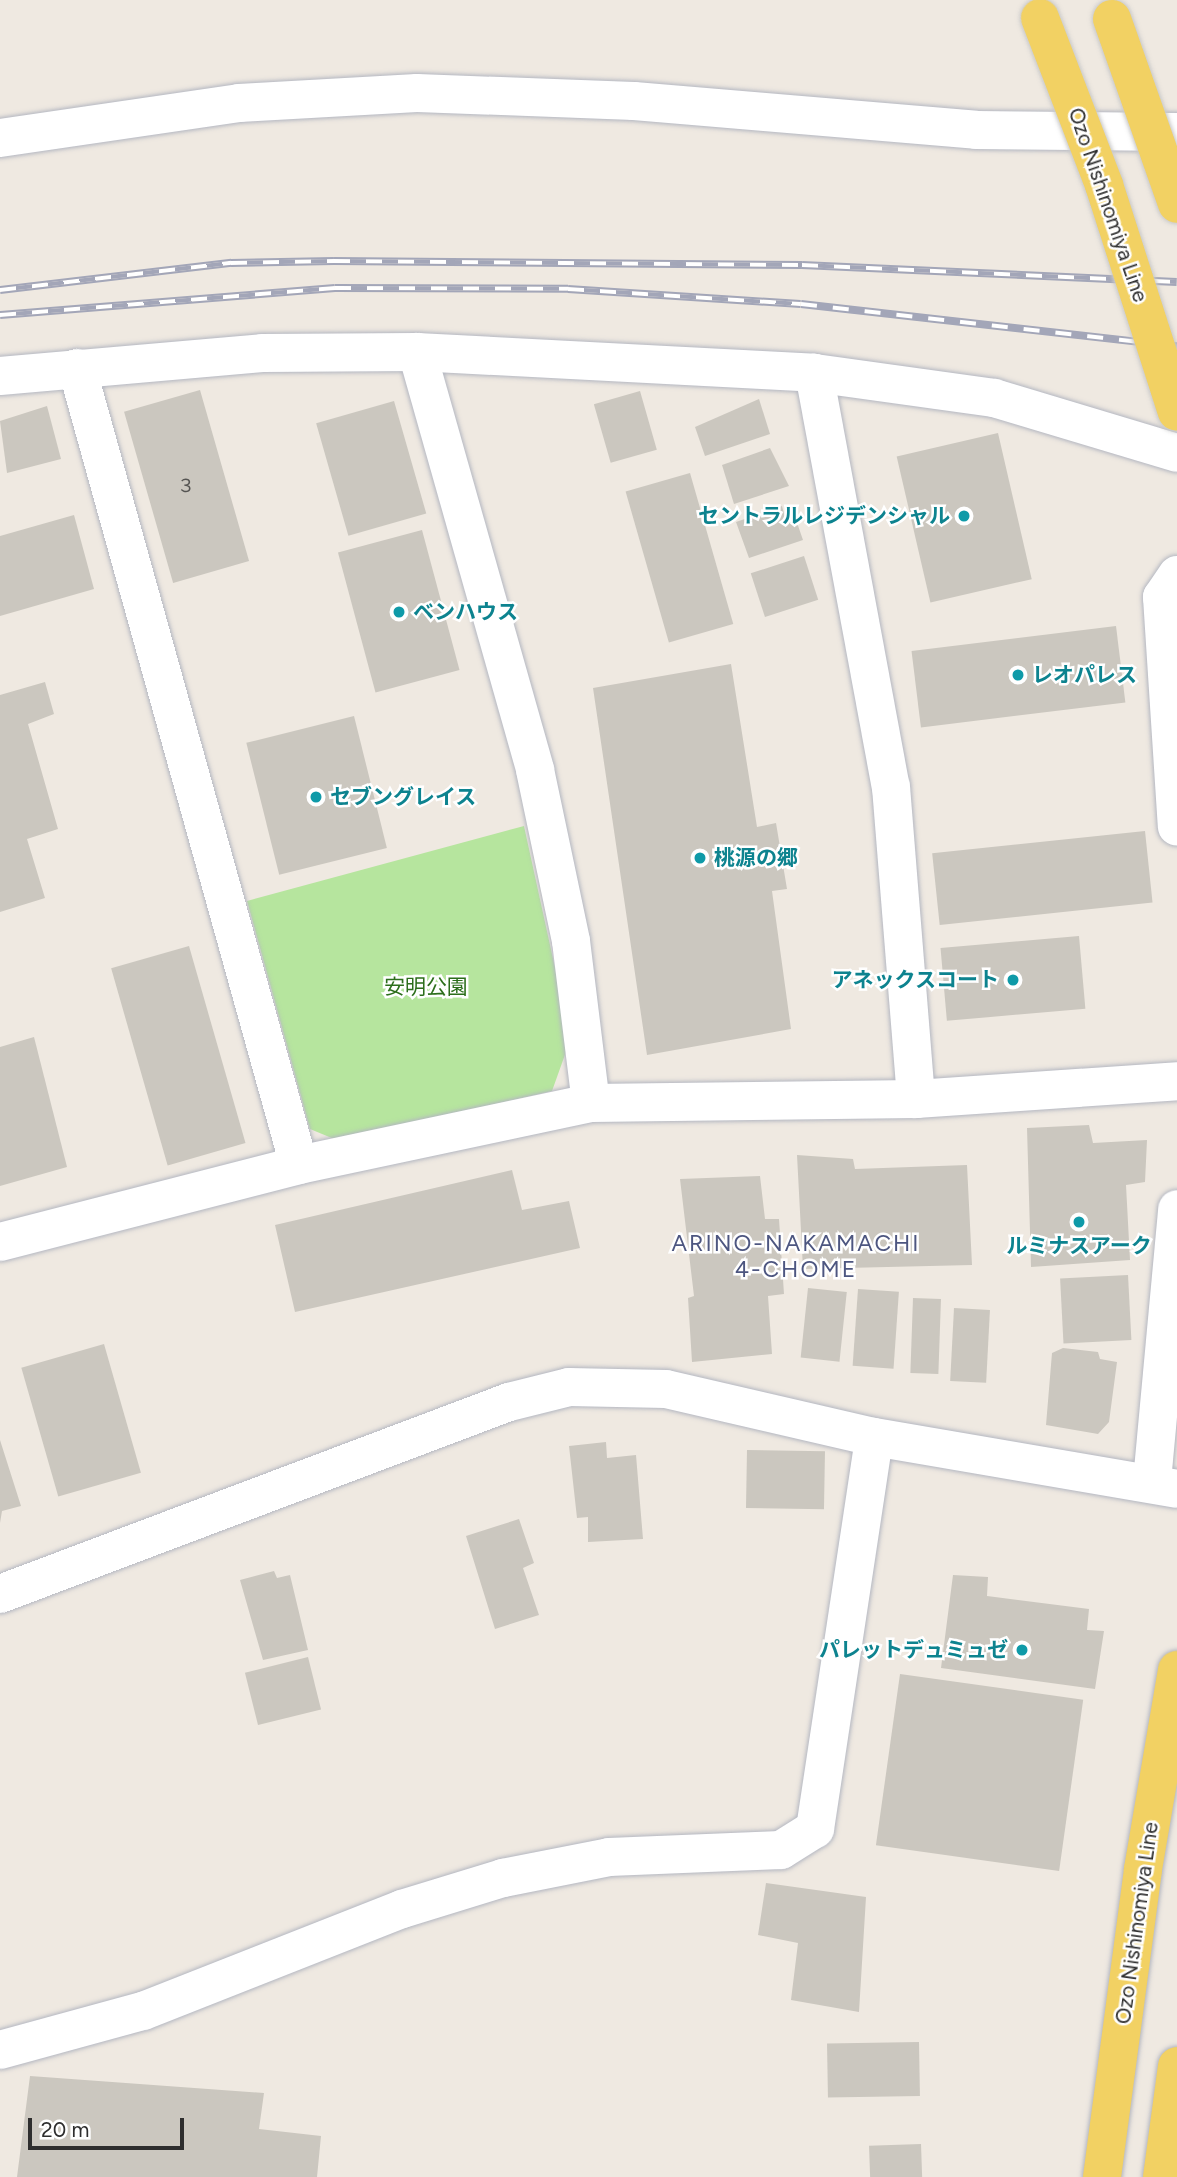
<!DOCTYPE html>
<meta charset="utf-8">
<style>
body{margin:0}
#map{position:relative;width:1177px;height:2177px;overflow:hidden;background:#efe9e1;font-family:Figtree,"Noto Sans JP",sans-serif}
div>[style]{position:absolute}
.green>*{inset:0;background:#b6e59e}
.building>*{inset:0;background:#cbc7bf;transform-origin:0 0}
.roads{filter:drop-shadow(0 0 2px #b4b7c1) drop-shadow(0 0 2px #b4b7c1)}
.minor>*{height:38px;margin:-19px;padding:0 19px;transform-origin:19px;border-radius:19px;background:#fff}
.major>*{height:38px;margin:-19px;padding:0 19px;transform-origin:19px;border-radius:19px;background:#f2d163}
.rail>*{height:8px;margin-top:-4px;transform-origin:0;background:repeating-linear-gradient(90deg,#fff 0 16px,#a3a6b8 0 32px);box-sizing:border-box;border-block:2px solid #a3a6b8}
.bridges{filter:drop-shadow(0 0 2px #c9c9c9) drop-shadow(0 0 2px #c9c9c9)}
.major-bridge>*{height:38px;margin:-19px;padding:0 19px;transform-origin:19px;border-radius:19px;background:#f2d163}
.dots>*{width:19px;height:19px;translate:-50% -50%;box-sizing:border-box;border:4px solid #fff;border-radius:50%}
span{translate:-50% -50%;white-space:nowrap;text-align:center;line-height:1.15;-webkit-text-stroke:5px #fff;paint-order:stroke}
.number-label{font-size:18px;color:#555452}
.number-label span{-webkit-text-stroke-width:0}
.street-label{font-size:21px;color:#2e2e2e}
.culture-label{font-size:21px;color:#0d838f;font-weight:700}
.right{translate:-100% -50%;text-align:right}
.left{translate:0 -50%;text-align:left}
.park-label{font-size:21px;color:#2c6e1b}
.neighbourhood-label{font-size:23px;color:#4d5680;letter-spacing:2px}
.scale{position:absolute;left:28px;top:2118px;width:156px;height:32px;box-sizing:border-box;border:4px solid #2e2e2e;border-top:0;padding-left:9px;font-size:21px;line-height:24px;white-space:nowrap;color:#2e2e2e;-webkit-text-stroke:5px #fff;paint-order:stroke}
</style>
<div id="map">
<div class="green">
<i style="clip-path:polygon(524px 826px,564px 1009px,567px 1049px,552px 1091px,339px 1141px,310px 1129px,247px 901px)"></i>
</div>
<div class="building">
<i style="left:200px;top:390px;width:178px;height:79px;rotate:74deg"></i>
<i style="left:640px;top:391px;width:61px;height:48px;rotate:74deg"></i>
<i style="clip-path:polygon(759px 399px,770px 434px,705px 456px,695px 427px)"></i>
<i style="left:394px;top:401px;width:117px;height:81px;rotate:74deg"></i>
<i style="clip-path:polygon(47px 406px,61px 459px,7px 473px,0 421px)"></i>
<i style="left:998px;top:433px;width:150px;height:104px;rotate:77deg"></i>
<i style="clip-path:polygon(770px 448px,789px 486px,734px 504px,722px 465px)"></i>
<i style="left:690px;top:473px;width:157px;height:67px;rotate:74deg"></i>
<i style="clip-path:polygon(782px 506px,785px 517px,794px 514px,803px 540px,749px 558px,736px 522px)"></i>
<i style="clip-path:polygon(74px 515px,94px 589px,0 616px,0 536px)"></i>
<i style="left:422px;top:530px;width:145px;height:87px;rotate:75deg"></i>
<i style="left:804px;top:556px;width:46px;height:56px;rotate:72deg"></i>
<i style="left:1116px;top:626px;width:77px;height:206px;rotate:83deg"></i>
<i style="clip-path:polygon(731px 664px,757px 827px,776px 823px,787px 889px,772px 891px,791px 1029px,647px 1055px,593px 688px)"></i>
<i style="clip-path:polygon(45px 682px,54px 714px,28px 724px,58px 829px,27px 839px,45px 898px,0 912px,0 695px)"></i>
<i style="left:354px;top:716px;width:136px;height:111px;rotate:76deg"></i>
<i style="left:1145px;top:831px;width:72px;height:214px;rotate:84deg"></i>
<i style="left:1079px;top:936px;width:73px;height:139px;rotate:85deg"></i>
<i style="left:189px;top:946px;width:205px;height:81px;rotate:74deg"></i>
<i style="clip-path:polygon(34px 1037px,67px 1167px,0 1186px,0 1047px)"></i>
<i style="clip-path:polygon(1089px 1125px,1093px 1143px,1147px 1140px,1145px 1182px,1126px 1185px,1130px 1260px,1031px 1267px,1027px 1128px)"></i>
<i style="clip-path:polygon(797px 1155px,853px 1159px,855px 1169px,967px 1165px,972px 1265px,803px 1269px)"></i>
<i style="clip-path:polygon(512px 1170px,522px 1210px,569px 1201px,580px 1248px,295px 1312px,275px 1225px)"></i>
<i style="clip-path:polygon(760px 1176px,765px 1219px,779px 1219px,784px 1294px,768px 1296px,772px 1354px,692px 1362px,688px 1298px,694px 1296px,680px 1179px)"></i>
<i style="left:1128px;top:1275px;width:65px;height:68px;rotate:87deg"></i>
<i style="left:808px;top:1288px;width:39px;height:70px;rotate:6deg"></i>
<i style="left:858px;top:1289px;width:41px;height:77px;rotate:4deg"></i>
<i style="left:913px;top:1298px;width:28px;height:75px;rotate:2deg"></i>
<i style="left:954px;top:1308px;width:36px;height:73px;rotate:3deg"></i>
<i style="left:104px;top:1344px;width:134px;height:86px;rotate:74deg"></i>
<i style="clip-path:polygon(1063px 1348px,1098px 1352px,1100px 1359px,1117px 1362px,1109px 1422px,1098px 1434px,1046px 1425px,1052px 1353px)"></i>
<i style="clip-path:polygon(0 1440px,21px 1506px,2px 1511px,0 1523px)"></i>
<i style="clip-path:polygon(606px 1442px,607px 1458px,636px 1455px,643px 1539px,588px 1542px,588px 1517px,577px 1518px,569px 1446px)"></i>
<i style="left:747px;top:1450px;width:78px;height:58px;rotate:1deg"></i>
<i style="clip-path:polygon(519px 1519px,534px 1563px,523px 1568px,539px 1615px,495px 1629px,466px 1536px)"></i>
<i style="clip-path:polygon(274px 1571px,277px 1578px,290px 1575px,308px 1650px,263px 1660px,240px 1580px)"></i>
<i style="clip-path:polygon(953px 1575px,988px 1577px,987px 1596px,1089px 1609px,1087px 1630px,1104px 1631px,1095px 1689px,941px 1668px)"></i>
<i style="left:308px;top:1657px;width:54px;height:65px;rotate:76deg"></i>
<i style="left:900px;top:1674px;width:185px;height:173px;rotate:8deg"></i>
<i style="clip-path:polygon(766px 1883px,866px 1897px,859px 2012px,791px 2000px,798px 1943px,758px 1935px)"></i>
<i style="left:919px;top:2042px;width:54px;height:92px;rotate:89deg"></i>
<i style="clip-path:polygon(30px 2076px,264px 2093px,259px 2129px,321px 2136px,317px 2177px,17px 2177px)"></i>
<i style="left:921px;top:2144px;width:33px;height:52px;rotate:88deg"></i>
</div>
<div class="roads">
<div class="minor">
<i style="left:0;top:138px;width:242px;rotate:-8.3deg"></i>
<i style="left:239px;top:103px;width:178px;rotate:-3.2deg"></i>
<i style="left:417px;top:93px;width:217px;rotate:2.1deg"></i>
<i style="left:634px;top:101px;width:343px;rotate:4.8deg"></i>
<i style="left:976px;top:130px;width:201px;rotate:0.6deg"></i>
<i style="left:417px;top:352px;width:434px;rotate:74.2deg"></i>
<i style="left:535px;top:770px;width:175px;rotate:78.1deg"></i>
<i style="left:571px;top:941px;width:163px;rotate:83deg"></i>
<i style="left:77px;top:368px;width:827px;rotate:74.44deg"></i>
<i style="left:814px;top:373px;width:421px;rotate:79.5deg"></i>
<i style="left:891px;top:787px;width:313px;rotate:85.4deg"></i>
<i style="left:0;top:376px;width:263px;rotate:-5deg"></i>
<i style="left:262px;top:353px;width:155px;rotate:-0.4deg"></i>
<i style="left:417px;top:352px;width:398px;rotate:3deg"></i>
<i style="left:814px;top:373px;width:182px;rotate:7.9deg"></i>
<i style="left:994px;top:398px;width:191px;rotate:16.7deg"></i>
<i style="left:1177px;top:575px;width:27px;rotate:124deg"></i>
<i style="left:1162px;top:597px;width:230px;rotate:86.3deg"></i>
<i style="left:0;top:1242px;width:309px;rotate:-14.4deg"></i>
<i style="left:299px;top:1165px;width:299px;rotate:-12deg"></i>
<i style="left:591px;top:1103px;width:325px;rotate:-0.7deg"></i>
<i style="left:916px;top:1099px;width:262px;rotate:-3.9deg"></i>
<i style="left:1152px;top:1481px;width:273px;rotate:-84.7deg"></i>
<i style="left:0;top:1594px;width:544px;rotate:-20.67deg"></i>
<i style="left:509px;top:1402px;width:62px;rotate:-14deg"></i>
<i style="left:569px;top:1387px;width:97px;rotate:1.2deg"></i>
<i style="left:666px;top:1389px;width:213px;rotate:13deg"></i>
<i style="left:874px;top:1437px;width:307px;rotate:9.7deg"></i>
<i style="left:0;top:2050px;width:148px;rotate:-15.3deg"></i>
<i style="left:143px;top:2011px;width:278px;rotate:-21.5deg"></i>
<i style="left:402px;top:1909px;width:106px;rotate:-17.1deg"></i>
<i style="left:503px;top:1878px;width:108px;rotate:-11.2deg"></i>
<i style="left:609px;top:1857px;width:172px;rotate:-2.3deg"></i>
<i style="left:781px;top:1850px;width:40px;rotate:-32deg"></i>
<i style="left:815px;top:1829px;width:396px;rotate:-81.4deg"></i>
</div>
<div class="major">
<i style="left:1102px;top:2177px;width:311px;rotate:-82.4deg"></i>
<i style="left:1143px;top:1869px;width:202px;rotate:-80.3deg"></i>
<i style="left:1162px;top:2177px;width:112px;rotate:-82.3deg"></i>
</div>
</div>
<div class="rail">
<i style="left:0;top:290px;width:233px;rotate:-6.7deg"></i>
<i style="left:231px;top:263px;width:103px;rotate:-1.1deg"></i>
<i style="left:334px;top:261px;width:468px;rotate:0.5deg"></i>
<i style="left:802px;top:265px;width:375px;rotate:2.6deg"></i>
<i style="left:0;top:315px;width:336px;rotate:-4.6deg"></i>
<i style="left:335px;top:288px;width:233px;rotate:0.2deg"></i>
<i style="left:568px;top:289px;width:233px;rotate:3.7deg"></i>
<i style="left:801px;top:304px;width:378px;rotate:6.4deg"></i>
</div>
<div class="bridges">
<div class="major-bridge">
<i style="left:1040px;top:18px;width:179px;rotate:69deg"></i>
<i style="left:1104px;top:185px;width:238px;rotate:72.2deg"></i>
<i style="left:1112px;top:19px;width:196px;rotate:70.6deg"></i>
</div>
</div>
<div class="dots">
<i style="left:964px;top:516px;background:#0f9aa8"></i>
<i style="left:399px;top:612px;background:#0f9aa8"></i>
<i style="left:1018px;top:675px;background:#0f9aa8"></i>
<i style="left:316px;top:797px;background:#0f9aa8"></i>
<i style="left:700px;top:858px;background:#0f9aa8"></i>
<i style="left:1013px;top:980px;background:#0f9aa8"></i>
<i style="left:1079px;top:1222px;background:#0f9aa8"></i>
<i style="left:1022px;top:1650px;background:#0f9aa8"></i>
</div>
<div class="number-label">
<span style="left:186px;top:486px">３</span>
</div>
<div class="street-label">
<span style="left:1108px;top:205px;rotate:71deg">Ozo Nishinomiya Line</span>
<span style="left:1137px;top:1923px;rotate:-82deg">Ozo Nishinomiya Line</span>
</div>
<div class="culture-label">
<span class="right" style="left:950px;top:516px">セントラルレジデンシャル</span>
<span class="left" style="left:413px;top:612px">ベンハウス</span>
<span class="left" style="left:1032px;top:675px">レオパレス</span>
<span class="left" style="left:330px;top:797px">セブングレイス</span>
<span class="left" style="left:714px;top:858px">桃源の郷</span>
<span class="right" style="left:999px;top:980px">アネックスコート</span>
<span style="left:1079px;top:1246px">ルミナスアーク</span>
<span class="right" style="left:1008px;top:1650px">パレットデュミュゼ</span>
</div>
<div class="park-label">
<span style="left:426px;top:987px">安明公園</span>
</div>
<div class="neighbourhood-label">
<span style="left:796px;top:1256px">ARINO-NAKAMACHI<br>4-CHOME</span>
</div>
<div class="scale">20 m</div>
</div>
